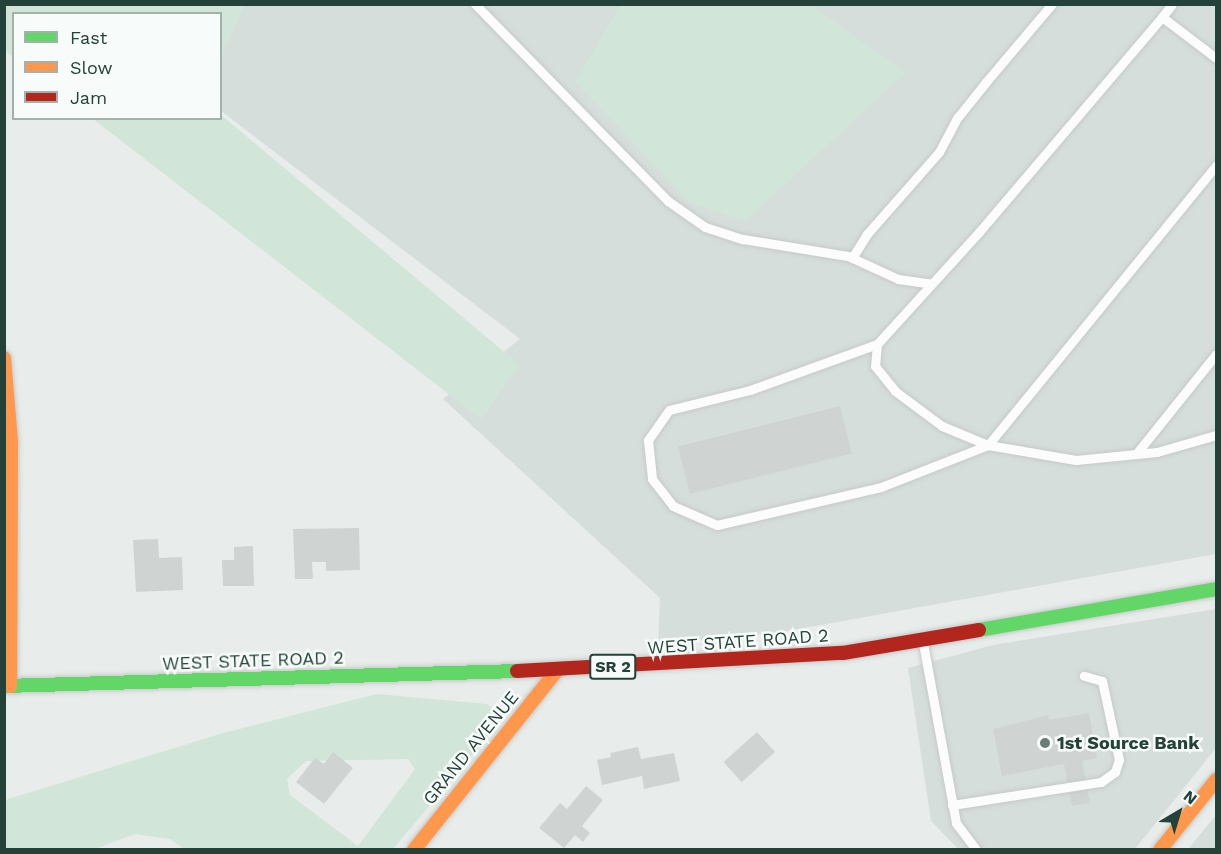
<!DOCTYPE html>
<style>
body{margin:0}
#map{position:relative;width:1221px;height:854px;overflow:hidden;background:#e8edeb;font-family:"Work Sans",sans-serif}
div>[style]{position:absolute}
.built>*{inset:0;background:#d6dedb}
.green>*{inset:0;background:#d1e6d8}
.building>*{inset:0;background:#cfd4d2;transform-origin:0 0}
.roads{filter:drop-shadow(0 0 2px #c5cac8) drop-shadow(0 0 2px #c5cac8)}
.lane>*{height:9px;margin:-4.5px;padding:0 4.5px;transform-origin:4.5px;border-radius:4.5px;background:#fcfcfc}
.fast>*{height:14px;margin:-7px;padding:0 7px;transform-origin:7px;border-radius:7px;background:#63d668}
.slow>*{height:14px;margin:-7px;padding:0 7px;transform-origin:7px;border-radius:7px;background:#ff974d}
.jam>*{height:14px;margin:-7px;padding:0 7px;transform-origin:7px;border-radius:7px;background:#b3261e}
.dots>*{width:16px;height:16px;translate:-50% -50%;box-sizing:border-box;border:3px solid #f7fbf9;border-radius:50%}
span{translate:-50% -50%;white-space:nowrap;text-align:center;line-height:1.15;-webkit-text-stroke:5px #f7fbf9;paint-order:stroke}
.shield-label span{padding:2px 4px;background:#f7fbf9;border:2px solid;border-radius:4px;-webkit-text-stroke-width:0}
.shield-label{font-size:16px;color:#24423a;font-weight:700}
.street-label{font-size:18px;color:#24423a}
.poi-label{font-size:18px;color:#24423a;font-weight:700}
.left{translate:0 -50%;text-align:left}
.frame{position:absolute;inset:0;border:6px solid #24423a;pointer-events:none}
.legend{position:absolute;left:12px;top:12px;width:210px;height:108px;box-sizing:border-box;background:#f7fbf9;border:2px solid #a3b1ad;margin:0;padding:8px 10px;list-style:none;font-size:18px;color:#24423a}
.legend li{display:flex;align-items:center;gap:12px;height:30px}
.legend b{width:30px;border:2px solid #a3b1ad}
.north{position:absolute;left:1149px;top:782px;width:60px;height:60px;-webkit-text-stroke:4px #f7fbf9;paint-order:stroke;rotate:38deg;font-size:16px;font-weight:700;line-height:24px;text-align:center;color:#24423a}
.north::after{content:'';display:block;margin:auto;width:21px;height:27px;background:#24423a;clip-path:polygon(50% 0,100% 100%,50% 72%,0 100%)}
</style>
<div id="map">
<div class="built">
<i style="clip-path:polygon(240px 4px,1216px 5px,1216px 554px,782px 632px,658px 644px,660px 598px,443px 399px,520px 339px,221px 111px,220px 35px)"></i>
<i style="clip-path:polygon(1216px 609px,1216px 748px,1135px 849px,958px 849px,931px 821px,908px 668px,993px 645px)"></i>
<i style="clip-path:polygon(1216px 815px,1216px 849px,1188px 849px)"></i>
</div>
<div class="green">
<i style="clip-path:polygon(621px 4px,811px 5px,905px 73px,745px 221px,689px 202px,576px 81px)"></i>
<i style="clip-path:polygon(4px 5px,5px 4px,245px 5px,221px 57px,220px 14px,14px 14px,13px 57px,5px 50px)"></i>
<i style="clip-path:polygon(221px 115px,520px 365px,481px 419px,93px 119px,220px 118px)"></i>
<i style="clip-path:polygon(evenodd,377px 694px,487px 704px,503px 719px,393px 849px,184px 849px,170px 839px,135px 834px,95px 849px,5px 850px,5px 800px,223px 733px,377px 694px,408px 759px,415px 769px,358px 846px,290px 795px,287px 779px,306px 761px,408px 759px)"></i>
</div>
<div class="building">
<i style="left:840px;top:406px;width:49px;height:167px;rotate:76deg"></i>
<i style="clip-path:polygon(359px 528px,360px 570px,326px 571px,326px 562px,312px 562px,313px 579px,295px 579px,293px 529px)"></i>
<i style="clip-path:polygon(158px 539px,159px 558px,182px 557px,183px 590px,136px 592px,133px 540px)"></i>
<i style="clip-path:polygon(253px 546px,254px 586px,223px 586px,222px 560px,234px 560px,234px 547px)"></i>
<i style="clip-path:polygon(1089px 713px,1097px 758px,1082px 761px,1090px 803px,1072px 806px,1064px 764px,1002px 776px,993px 729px,1048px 715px,1049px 720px)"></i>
<i style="left:757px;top:732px;width:27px;height:45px;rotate:48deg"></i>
<i style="clip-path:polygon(638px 747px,641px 759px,674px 753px,680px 781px,644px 789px,642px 776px,602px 785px,597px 760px,611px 757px,610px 753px)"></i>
<i style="clip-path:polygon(333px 752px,353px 768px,324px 804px,296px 782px,315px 758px,324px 764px)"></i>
<i style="clip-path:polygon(586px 786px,603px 800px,582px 826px,590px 833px,583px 842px,575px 835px,564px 848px,539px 828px,560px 803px,567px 809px)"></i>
</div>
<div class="roads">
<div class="lane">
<i style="left:475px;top:4px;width:276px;rotate:45.6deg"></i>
<i style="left:668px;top:201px;width:45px;rotate:35.1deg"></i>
<i style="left:705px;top:227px;width:40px;rotate:18deg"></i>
<i style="left:743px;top:239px;width:106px;rotate:9.2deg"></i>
<i style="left:848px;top:256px;width:55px;rotate:24.7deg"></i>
<i style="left:898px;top:279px;width:34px;rotate:8deg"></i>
<i style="left:1162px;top:17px;width:16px;rotate:-52deg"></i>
<i style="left:1216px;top:58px;width:68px;rotate:-142.8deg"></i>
<i style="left:1162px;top:17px;width:282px;rotate:130.4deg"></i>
<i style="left:979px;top:232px;width:151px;rotate:132.3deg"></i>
<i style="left:877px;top:344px;width:22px;rotate:95deg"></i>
<i style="left:875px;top:366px;width:32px;rotate:51deg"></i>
<i style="left:895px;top:391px;width:59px;rotate:36.7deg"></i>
<i style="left:942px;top:426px;width:50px;rotate:22.4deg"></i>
<i style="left:988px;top:445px;width:89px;rotate:9.7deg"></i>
<i style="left:1076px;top:460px;width:81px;rotate:-5.6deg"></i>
<i style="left:1157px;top:452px;width:61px;rotate:-16.1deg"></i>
<i style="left:852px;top:258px;width:28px;rotate:-58deg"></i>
<i style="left:867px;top:234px;width:109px;rotate:-48.7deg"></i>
<i style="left:939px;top:152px;width:40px;rotate:-62deg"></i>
<i style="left:958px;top:117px;width:45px;rotate:-51.3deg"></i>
<i style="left:986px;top:82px;width:102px;rotate:-49.8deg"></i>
<i style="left:877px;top:344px;width:135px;rotate:160.1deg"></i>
<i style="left:750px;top:390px;width:83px;rotate:166.1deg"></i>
<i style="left:669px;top:410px;width:37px;rotate:125deg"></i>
<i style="left:648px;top:440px;width:39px;rotate:84deg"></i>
<i style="left:652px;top:479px;width:34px;rotate:52deg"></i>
<i style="left:673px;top:506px;width:48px;rotate:23.4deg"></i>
<i style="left:717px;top:525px;width:168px;rotate:-13deg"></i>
<i style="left:881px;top:487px;width:115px;rotate:-21.4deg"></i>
<i style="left:988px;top:445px;width:361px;rotate:-50.8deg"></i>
<i style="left:1136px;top:454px;width:128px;rotate:-51.3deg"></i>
<i style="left:923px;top:643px;width:183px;rotate:79.6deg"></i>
<i style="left:956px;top:823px;width:34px;rotate:53deg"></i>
<i style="left:952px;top:805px;width:151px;rotate:-8.8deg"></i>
<i style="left:1101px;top:782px;width:17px;rotate:-36deg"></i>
<i style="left:1115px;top:772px;width:13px;rotate:-72deg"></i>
<i style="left:1119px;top:760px;width:81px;rotate:-102.1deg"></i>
<i style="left:1102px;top:681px;width:19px;rotate:-164deg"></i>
</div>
<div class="fast">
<i style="left:979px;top:630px;width:241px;rotate:-9.8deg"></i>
<i style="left:4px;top:686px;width:513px;rotate:-1.67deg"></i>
</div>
<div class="slow">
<i style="left:4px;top:358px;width:84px;rotate:85.2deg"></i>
<i style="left:11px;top:442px;width:244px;rotate:90.2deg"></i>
<i style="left:414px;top:850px;width:230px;rotate:-51.5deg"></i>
<i style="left:1160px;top:850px;width:90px;rotate:-51.3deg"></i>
</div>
<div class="jam">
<i style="left:517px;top:671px;width:326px;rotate:-3.2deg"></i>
<i style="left:843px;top:653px;width:138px;rotate:-9.6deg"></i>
</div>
</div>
<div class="dots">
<i style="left:1045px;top:743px;background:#697e78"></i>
</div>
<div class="shield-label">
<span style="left:613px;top:667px">SR 2</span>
</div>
<div class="street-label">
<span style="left:738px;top:642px;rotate:-4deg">WEST STATE ROAD 2</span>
<span style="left:253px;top:661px;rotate:-2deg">WEST STATE ROAD 2</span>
<span style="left:471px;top:748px;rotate:-51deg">GRAND AVENUE</span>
</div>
<div class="poi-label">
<span class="left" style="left:1057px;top:743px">1st Source Bank</span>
</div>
<div class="frame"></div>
<ul class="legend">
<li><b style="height:8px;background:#63d668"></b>Fast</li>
<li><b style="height:8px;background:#ff974d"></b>Slow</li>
<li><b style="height:8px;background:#b3261e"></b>Jam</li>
</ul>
<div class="north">N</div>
</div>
